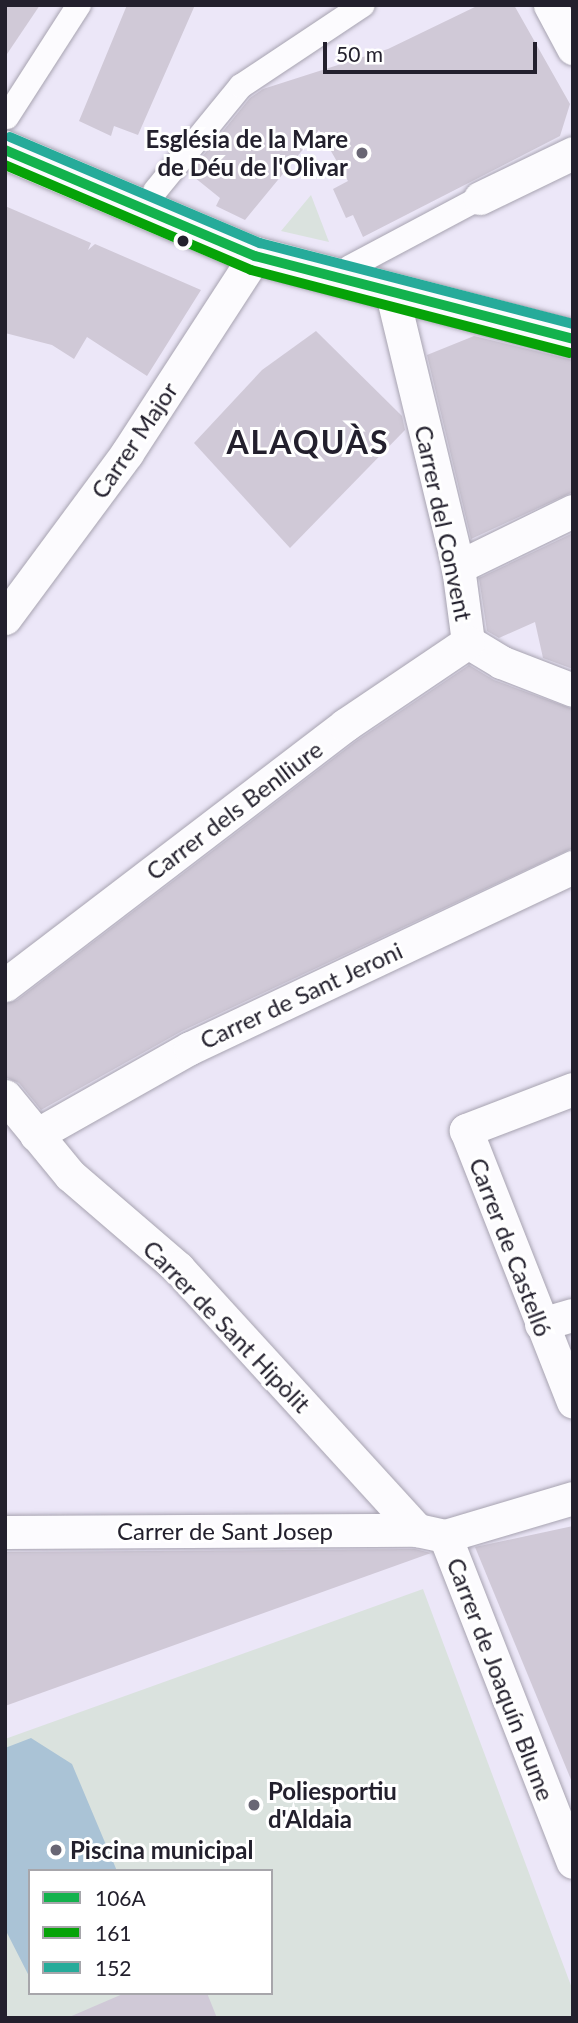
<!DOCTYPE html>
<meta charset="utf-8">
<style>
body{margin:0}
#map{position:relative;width:578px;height:2023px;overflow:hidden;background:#ece7f8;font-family:Lato,sans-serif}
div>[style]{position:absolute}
.green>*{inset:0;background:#dae2de}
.water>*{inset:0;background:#aac3d6}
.building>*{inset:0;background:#d0c9d7}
.roads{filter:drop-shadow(0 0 2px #a7a3b0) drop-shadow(0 0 2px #a7a3b0)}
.pedestrian>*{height:24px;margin:-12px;padding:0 12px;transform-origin:12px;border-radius:12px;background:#fcfbfe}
.minor>*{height:33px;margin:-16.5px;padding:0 16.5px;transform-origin:16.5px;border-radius:16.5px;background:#fcfbfe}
.tertiary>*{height:38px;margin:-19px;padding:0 19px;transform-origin:19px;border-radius:19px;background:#fcfbfe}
.bus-1>*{height:10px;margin:-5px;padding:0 5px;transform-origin:5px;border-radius:5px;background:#13b24d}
.bus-2>*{height:10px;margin:-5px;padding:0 5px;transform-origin:5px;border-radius:5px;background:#06a308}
.bus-3>*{height:10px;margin:-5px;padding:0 5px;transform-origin:5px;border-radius:5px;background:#26ab9a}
.dots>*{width:19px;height:19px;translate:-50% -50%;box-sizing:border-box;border:4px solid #fff;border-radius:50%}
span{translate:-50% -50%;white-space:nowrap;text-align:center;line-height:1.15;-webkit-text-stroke:6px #fff;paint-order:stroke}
.poi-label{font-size:24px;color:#23202d;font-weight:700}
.right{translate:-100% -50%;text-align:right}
.left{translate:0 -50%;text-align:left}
.street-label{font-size:24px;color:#23202d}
.district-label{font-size:32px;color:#23202d;font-weight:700;letter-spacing:2px}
.frame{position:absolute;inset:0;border:7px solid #23202d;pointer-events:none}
.legend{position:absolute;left:28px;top:1869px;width:245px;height:126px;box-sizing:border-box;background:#fff;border:2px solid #a7a6ab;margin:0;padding:9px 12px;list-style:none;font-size:21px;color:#23202d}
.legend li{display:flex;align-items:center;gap:14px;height:35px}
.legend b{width:35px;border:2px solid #a7a6ab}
.scale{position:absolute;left:323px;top:42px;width:214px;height:32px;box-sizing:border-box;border:4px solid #23202d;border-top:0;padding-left:9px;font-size:21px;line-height:24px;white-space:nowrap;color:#23202d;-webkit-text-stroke:5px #fff;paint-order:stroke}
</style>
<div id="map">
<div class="green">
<i style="clip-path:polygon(311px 195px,329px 242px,281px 231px)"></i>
<i style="clip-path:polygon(evenodd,423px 1589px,573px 1991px,573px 2018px,5px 2018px,5px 1739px,423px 1589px,30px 1871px,271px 1871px,271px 1993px,30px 1993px,30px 1871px)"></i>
</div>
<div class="water">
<i style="clip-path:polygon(31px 1738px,72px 1764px,117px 1871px,30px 1871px,30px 1978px,5px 1929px,5px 1748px)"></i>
</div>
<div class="building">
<i style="clip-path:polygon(5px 5px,40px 5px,5px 57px)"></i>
<i style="clip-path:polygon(127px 5px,195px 5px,138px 135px,114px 126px,111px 136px,79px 121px)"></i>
<i style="clip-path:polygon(479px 5px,514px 5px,570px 104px,560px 136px,363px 237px,353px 215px,346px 218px,333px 189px,348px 181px,319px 130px,245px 220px,216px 206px,220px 198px,189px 173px,250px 98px,263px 89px,388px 49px)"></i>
<i style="clip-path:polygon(5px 206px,91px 243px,88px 250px,95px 244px,201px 290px,147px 376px,87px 337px,74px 359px,52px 345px,5px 333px)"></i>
<i style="clip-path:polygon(316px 331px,402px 416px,405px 430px,290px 548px,194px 443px,262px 370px)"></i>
<i style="clip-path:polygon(474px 336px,573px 360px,573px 492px,471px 539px,427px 355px)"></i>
<i style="clip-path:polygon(573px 533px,573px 669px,543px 658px,535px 622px,499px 638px,487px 631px,479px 578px)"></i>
<i style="clip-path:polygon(469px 665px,494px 680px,573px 709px,573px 848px,182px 1031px,41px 1110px,19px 1083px,5px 1077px,5px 1004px,17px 1000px,356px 741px)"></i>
<i style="clip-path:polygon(573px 1526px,573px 1782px,572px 1782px,475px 1547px)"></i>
<i style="clip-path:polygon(415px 1549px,431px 1553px,5px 1706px,5px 1552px)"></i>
<i style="clip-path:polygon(125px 1993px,207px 1993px,217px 2018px,67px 2018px)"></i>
</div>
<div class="roads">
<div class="pedestrian">
<i style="left:7px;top:117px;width:133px;rotate:-57.3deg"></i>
<i style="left:155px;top:191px;width:136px;rotate:-50.7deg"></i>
<i style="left:241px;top:86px;width:146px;rotate:-33.6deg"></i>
<i style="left:350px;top:267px;width:147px;rotate:-28deg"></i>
</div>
<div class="minor">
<i style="left:550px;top:5px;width:49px;rotate:61.9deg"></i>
<i style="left:480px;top:198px;width:103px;rotate:-25.8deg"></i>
<i style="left:397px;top:292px;width:10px;rotate:107deg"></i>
<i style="left:394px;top:302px;width:273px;rotate:76.4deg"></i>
<i style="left:458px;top:567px;width:76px;rotate:82.4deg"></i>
<i style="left:468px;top:642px;width:39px;rotate:31deg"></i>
<i style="left:501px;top:662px;width:77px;rotate:21.3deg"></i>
<i style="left:458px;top:567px;width:128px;rotate:-26deg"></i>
<i style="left:5px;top:618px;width:205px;rotate:-53.5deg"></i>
<i style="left:127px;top:453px;width:235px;rotate:-57deg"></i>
<i style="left:5px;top:985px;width:428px;rotate:-37.4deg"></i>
<i style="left:345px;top:725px;width:148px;rotate:-34deg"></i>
<i style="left:573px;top:1089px;width:115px;rotate:159deg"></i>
<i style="left:466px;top:1130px;width:292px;rotate:68.5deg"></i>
<i style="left:5px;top:1096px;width:102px;rotate:50.6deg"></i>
<i style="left:70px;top:1175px;width:143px;rotate:40.7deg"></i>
<i style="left:178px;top:1268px;width:355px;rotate:47.6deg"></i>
<i style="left:36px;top:1135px;width:177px;rotate:-29.5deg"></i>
<i style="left:190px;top:1048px;width:424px;rotate:-25.3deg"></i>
<i style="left:541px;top:1324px;width:33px;rotate:-16deg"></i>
<i style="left:5px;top:1532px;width:412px;rotate:-0.3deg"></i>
<i style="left:417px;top:1530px;width:29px;rotate:12deg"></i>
<i style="left:445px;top:1536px;width:134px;rotate:-16.5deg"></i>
<i style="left:445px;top:1536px;width:350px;rotate:68.6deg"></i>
</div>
<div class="tertiary">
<i style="left:5px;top:150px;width:272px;rotate:23deg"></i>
<i style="left:255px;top:256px;width:329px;rotate:14.6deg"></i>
</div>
</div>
<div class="bus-1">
<i style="left:5px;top:150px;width:272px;rotate:23deg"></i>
<i style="left:255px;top:256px;width:329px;rotate:14.6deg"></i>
</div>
<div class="bus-2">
<i style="left:5px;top:165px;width:267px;rotate:23.1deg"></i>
<i style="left:251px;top:270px;width:329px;rotate:14.6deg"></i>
</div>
<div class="bus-3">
<i style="left:10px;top:137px;width:272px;rotate:23deg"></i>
<i style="left:260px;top:243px;width:323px;rotate:14.5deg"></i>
</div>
<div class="dots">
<i style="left:362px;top:153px;background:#696674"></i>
<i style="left:183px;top:241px;background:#23202d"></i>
<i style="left:254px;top:1805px;background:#696674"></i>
<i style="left:56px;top:1850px;background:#696674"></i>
</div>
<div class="poi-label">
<span class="right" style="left:348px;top:153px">Església de la Mare<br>de Déu de l'Olivar</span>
<span class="left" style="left:268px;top:1805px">Poliesportiu<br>d'Aldaia</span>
<span class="left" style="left:70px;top:1850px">Piscina municipal</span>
</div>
<div class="street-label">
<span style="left:134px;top:440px;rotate:-56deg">Carrer Major</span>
<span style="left:444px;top:523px;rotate:78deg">Carrer del Convent</span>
<span style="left:234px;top:810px;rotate:-37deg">Carrer dels Benlliure</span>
<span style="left:301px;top:995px;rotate:-25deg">Carrer de Sant Jeroni</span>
<span style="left:511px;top:1247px;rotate:69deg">Carrer de Castelló</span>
<span style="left:227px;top:1326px;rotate:46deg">Carrer de Sant Hipòlit</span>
<span style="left:225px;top:1531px">Carrer de Sant Josep</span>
<span style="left:501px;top:1679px;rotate:69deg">Carrer de Joaquín Blume</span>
</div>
<div class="district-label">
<span style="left:308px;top:442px">ALAQUÀS</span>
</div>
<div class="frame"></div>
<ul class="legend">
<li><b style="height:9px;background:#13b24d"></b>106A</li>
<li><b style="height:9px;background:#06a308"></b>161</li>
<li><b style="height:9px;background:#26ab9a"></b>152</li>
</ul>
<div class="scale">50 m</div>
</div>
